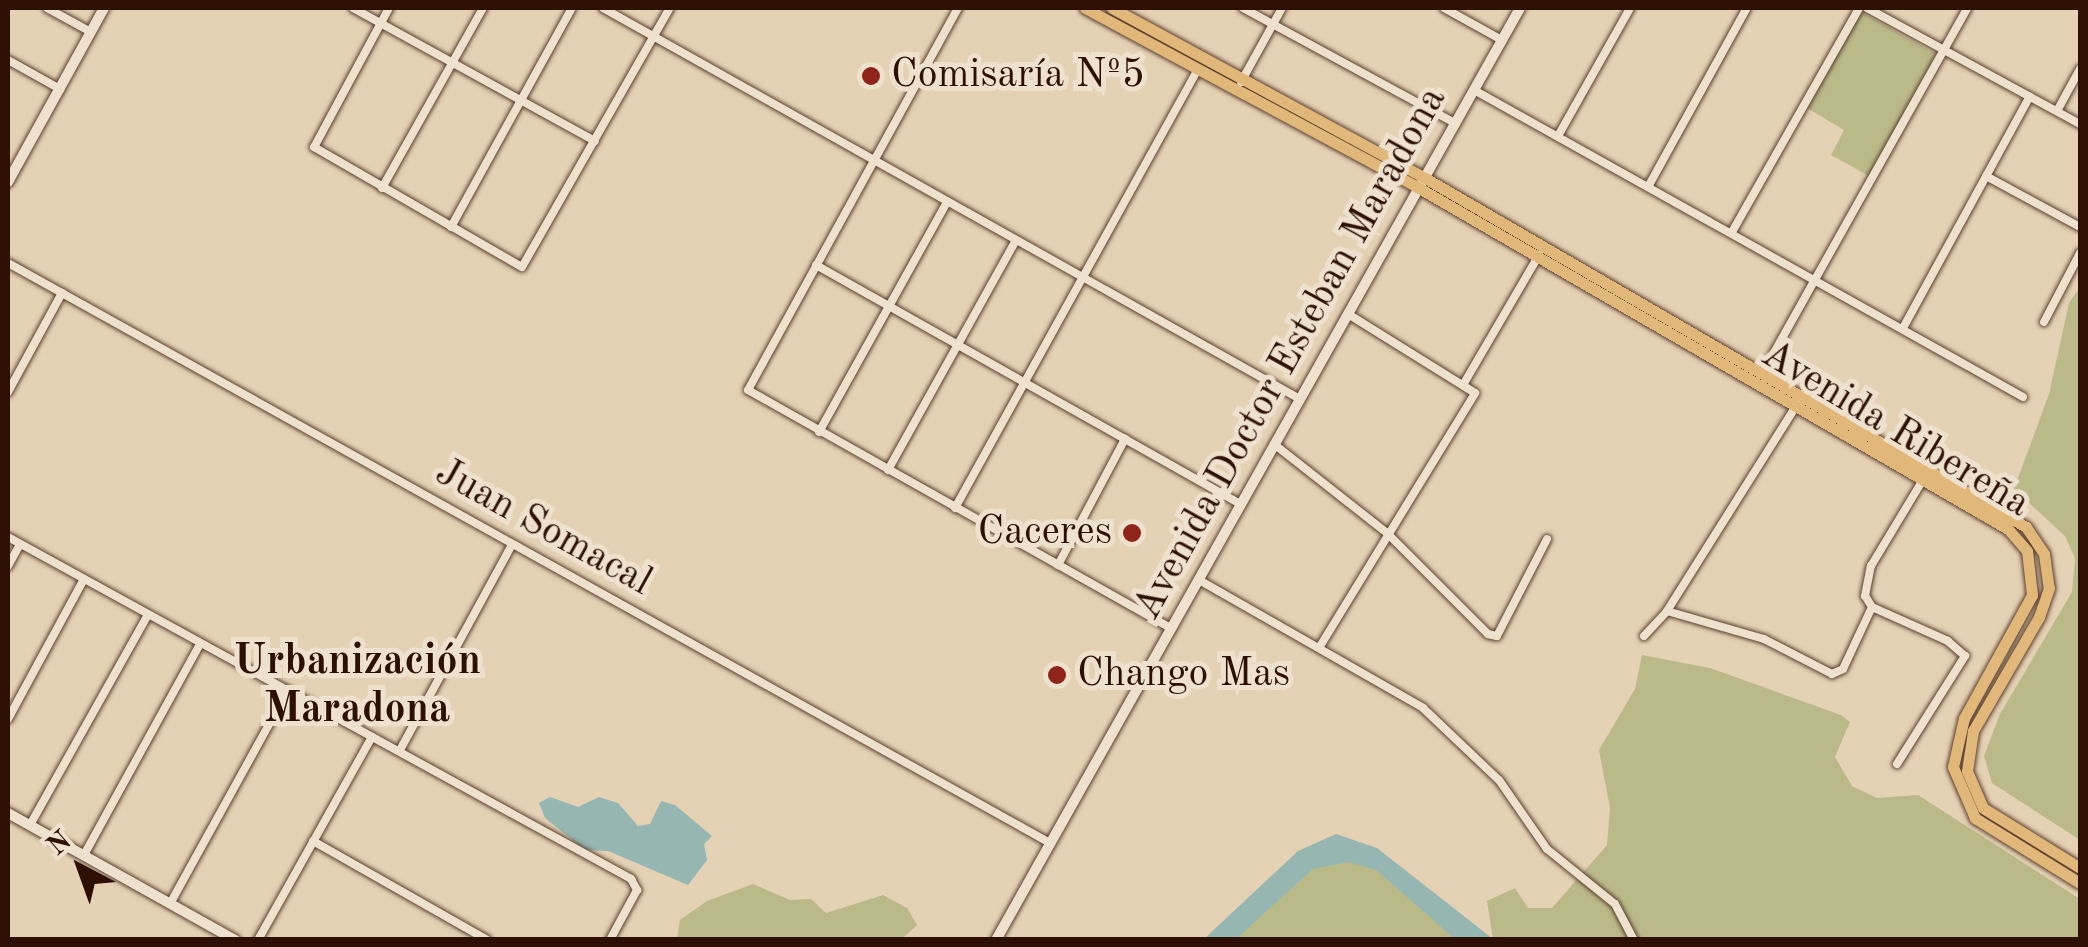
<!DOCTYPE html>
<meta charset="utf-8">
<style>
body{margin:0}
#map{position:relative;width:2088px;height:947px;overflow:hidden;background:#e5d1b4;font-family:"Old Standard TT",serif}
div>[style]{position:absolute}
.green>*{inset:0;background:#baba89}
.water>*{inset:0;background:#96b6b2}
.roads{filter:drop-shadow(0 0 2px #5b402f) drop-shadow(0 0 2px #5b402f)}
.street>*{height:8px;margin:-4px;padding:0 4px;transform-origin:4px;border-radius:4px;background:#eee1ce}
.secondary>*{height:10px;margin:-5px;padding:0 5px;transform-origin:5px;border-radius:5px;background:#eee1ce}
.primary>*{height:11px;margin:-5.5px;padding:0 5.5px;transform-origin:5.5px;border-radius:5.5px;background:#e2b87a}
.dots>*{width:28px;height:28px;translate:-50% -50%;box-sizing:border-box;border:5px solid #eee1ce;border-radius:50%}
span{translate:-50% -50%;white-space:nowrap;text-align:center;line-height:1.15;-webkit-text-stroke:10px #eee1ce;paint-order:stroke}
.poi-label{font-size:40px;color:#2d0f03}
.left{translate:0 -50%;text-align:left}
.right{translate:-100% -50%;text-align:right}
.street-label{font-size:40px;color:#2d0f03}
.neighbourhood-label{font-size:42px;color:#2d0f03;font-weight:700}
.frame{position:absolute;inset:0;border:10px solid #2d0f03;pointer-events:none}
.north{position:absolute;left:30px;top:817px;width:100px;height:100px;-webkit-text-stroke:8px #eee1ce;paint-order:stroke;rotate:319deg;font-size:28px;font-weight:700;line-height:40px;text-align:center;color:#2d0f03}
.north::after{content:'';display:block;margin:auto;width:35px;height:45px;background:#2d0f03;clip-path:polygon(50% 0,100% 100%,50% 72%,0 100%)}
</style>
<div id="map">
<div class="green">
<i style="clip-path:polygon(1861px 12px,1936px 54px,1869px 176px,1831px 155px,1844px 130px,1807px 108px)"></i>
<i style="clip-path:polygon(2080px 287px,2080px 840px,1992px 783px,1984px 756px,2000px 714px,2072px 592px,2075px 558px,2065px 536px,2014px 489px,2049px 394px,2069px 303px)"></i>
<i style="clip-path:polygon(1642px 655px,1710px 668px,1841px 715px,1850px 722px,1835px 757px,1852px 786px,1877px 798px,1918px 795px,2080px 899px,2080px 939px,1493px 939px,1487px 901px,1515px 888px,1528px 908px,1552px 908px,1607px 845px,1610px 808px,1599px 750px,1635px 689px)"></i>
<i style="clip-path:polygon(1360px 856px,1466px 940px,1230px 940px,1298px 870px)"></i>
<i style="clip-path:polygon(753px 884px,790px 900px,811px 899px,826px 913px,883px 895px,907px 908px,917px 925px,902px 939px,677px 939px,680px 920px,707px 901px)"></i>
</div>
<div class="water">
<i style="clip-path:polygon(550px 797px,578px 807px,599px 797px,618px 803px,638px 826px,650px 824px,661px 801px,675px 805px,712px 836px,704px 844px,707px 860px,688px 885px,608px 851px,585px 850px,545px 818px,539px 803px)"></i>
<i style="clip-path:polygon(1336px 834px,1377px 848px,1493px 939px,1455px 939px,1376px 870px,1349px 862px,1313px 869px,1236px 939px,1204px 939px,1298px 851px)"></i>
</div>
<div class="roads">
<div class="street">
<i style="left:47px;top:8px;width:50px;rotate:28.6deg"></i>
<i style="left:353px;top:8px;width:276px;rotate:28.8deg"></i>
<i style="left:389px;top:8px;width:158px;rotate:118.3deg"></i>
<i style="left:314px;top:147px;width:240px;rotate:30deg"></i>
<i style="left:522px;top:267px;width:298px;rotate:-60.3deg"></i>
<i style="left:603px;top:8px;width:799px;rotate:29.29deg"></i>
<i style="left:958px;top:8px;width:436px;rotate:118.8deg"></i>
<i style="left:748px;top:390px;width:485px;rotate:29.4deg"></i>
<i style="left:1243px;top:8px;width:241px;rotate:28.5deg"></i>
<i style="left:1444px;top:8px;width:66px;rotate:28.9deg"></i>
<i style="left:1867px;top:8px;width:243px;rotate:28.6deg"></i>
<i style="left:8px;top:60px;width:60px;rotate:29.1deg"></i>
<i style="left:1241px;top:82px;width:85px;rotate:-61deg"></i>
<i style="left:1474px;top:90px;width:629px;rotate:29.21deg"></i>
<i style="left:2057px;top:111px;width:48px;rotate:-61.3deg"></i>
<i style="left:1558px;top:136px;width:147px;rotate:-60.6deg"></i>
<i style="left:1986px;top:176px;width:107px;rotate:28.5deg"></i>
<i style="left:1648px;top:187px;width:205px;rotate:-61.1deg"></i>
<i style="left:382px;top:188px;width:206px;rotate:-60.7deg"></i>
<i style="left:451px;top:227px;width:250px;rotate:-61.1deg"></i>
<i style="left:1732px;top:232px;width:257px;rotate:-60.4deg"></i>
<i style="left:8px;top:263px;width:1193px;rotate:29.1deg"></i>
<i style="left:816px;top:265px;width:488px;rotate:29.4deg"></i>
<i style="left:2044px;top:322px;width:78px;rotate:-62.4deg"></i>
<i style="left:1903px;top:328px;width:264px;rotate:-61.3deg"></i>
<i style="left:1762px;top:374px;width:420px;rotate:-60.7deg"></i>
<i style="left:1463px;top:385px;width:151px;rotate:-59.7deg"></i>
<i style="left:8px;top:392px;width:113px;rotate:-61.4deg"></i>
<i style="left:1798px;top:403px;width:246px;rotate:122.2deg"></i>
<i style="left:1667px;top:611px;width:101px;rotate:16.1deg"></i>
<i style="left:1764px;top:639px;width:76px;rotate:27.2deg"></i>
<i style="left:1832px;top:674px;width:12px;rotate:-24deg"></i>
<i style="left:1843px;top:669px;width:68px;rotate:-64.9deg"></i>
<i style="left:819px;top:432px;width:263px;rotate:-60.9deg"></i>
<i style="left:1274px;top:444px;width:144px;rotate:38.2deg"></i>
<i style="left:1387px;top:533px;width:143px;rotate:45deg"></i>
<i style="left:1488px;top:634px;width:9px;rotate:13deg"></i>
<i style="left:1497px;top:636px;width:109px;rotate:-62.7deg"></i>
<i style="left:888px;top:470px;width:263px;rotate:-60.9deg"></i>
<i style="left:955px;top:508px;width:502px;rotate:-61.03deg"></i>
<i style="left:8px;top:537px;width:711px;rotate:28.76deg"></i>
<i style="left:631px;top:879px;width:13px;rotate:61deg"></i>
<i style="left:637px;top:890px;width:57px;rotate:118.4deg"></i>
<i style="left:1058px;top:565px;width:143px;rotate:-62deg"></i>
<i style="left:8px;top:566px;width:25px;rotate:-61deg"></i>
<i style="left:1199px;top:580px;width:258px;rotate:29.7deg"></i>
<i style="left:1423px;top:708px;width:105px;rotate:43.5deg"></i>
<i style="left:1499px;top:780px;width:84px;rotate:55.2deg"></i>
<i style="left:1547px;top:849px;width:87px;rotate:39deg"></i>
<i style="left:1615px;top:904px;width:41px;rotate:62.2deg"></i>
<i style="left:1644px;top:636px;width:34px;rotate:-47deg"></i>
<i style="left:1319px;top:648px;width:299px;rotate:-58.5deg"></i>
<i style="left:1475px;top:393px;width:150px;rotate:-148.1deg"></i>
<i style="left:8px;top:719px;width:159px;rotate:-61.5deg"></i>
<i style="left:400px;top:750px;width:234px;rotate:-61.4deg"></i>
<i style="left:1897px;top:764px;width:128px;rotate:-57.8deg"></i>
<i style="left:1965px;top:656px;width:23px;rotate:-139deg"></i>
<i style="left:1948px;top:641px;width:83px;rotate:-155.9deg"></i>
<i style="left:1872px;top:607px;width:13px;rotate:-122deg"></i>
<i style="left:1865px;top:596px;width:31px;rotate:-79deg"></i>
<i style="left:1871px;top:566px;width:103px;rotate:-58.9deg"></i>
<i style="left:30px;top:825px;width:241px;rotate:-60.7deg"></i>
<i style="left:313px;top:841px;width:200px;rotate:29.6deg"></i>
<i style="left:84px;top:855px;width:241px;rotate:-61.2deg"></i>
<i style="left:171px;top:902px;width:242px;rotate:-61.1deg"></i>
<i style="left:258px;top:940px;width:233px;rotate:-60.7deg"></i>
</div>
<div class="secondary">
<i style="left:8px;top:182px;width:199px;rotate:-61.1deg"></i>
<i style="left:8px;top:813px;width:260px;rotate:29.2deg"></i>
<i style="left:996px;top:940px;width:1069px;rotate:-60.65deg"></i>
</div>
<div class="primary">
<i style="left:1085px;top:8px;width:379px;rotate:28.3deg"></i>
<i style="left:1419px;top:188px;width:681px;rotate:30.07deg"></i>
<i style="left:2008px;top:529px;width:29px;rotate:49deg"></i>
<i style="left:2027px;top:551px;width:44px;rotate:83.5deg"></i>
<i style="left:2032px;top:595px;width:141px;rotate:118.9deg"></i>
<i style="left:1964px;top:718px;width:50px;rotate:102.7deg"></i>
<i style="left:1953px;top:767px;width:56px;rotate:66.7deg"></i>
<i style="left:1975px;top:818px;width:123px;rotate:31.8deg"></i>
<i style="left:1112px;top:8px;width:356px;rotate:28.5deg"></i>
<i style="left:1425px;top:178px;width:695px;rotate:30.14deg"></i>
<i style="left:2026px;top:527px;width:32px;rotate:56deg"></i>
<i style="left:2044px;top:554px;width:34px;rotate:82deg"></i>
<i style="left:2049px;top:588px;width:31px;rotate:109deg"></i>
<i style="left:2039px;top:617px;width:132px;rotate:120.1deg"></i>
<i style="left:1973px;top:731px;width:40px;rotate:98.5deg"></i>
<i style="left:1967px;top:771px;width:40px;rotate:66.6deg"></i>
<i style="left:1983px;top:808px;width:114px;rotate:31.7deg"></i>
</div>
</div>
<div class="dots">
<i style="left:871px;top:76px;background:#8f2418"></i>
<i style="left:1132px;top:533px;background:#8f2418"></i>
<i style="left:1057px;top:675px;background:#8f2418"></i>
</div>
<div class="poi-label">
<span class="left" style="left:891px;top:76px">Comisaría Nº5</span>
<span class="right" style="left:1112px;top:533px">Caceres</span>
<span class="left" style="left:1077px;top:675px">Chango Mas</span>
</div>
<div class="street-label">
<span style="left:1291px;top:354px;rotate:-61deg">Avenida Doctor Esteban Maradona</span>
<span style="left:1895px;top:430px;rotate:31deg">Avenida Ribereña</span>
<span style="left:543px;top:528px;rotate:29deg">Juan Somacal</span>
</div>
<div class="neighbourhood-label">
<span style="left:357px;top:686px">Urbanización<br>Maradona</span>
</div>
<div class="frame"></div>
<div class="north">N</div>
</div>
